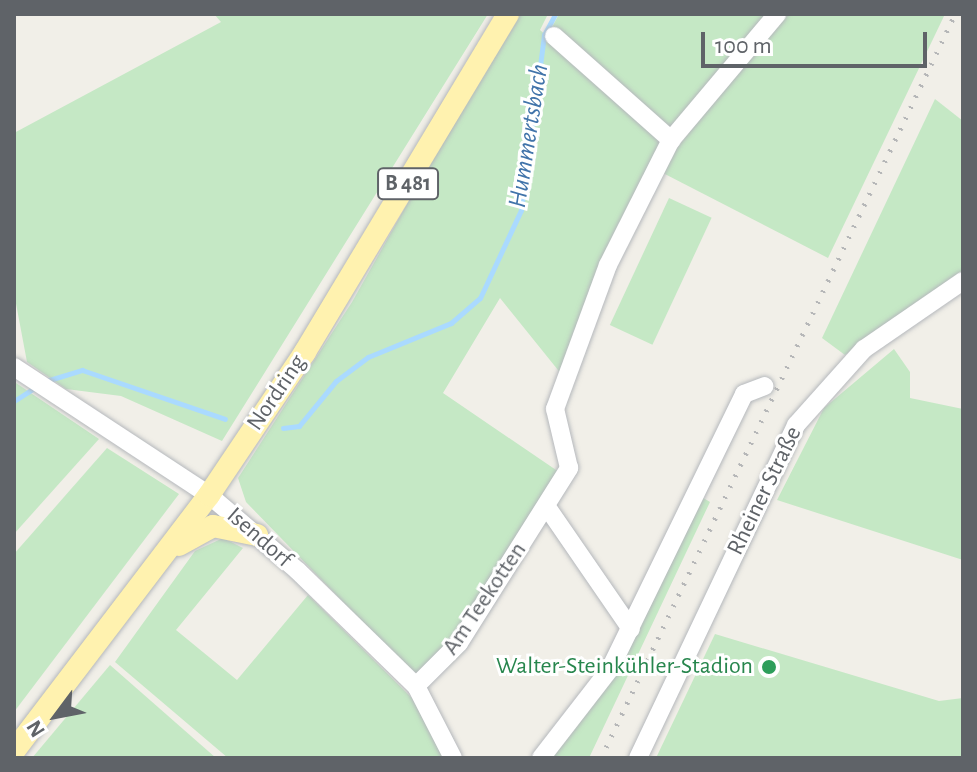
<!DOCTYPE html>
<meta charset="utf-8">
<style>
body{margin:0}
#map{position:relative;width:977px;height:772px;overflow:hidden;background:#f1efe8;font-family:"Alegreya Sans",sans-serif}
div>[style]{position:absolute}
.green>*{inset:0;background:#c5e8c5;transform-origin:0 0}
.stream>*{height:5px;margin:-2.5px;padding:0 2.5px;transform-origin:2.5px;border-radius:2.5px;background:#aadaff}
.roads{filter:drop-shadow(0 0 2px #b5b8bc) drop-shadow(0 0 2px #b5b8bc)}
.minor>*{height:18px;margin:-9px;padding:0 9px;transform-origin:9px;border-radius:9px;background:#fff}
.major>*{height:22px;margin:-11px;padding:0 11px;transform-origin:11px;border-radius:11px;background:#fff2af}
.rail>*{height:5px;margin-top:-2.5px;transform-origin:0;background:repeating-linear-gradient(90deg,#b6b7b8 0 2px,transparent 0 12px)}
.dots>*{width:22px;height:22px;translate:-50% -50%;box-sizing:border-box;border:4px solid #fff;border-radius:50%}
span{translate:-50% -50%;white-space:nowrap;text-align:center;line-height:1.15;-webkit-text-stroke:6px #fff;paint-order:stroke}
.shield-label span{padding:2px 6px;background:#fff;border:2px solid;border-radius:6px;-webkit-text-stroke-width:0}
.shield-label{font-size:22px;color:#5f6368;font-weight:700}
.street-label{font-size:24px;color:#5f6368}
.leisure-label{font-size:24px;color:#27864d}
.right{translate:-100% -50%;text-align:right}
.water-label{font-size:26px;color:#4174aa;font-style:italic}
.frame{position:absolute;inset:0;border:16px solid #5f6368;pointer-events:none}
.north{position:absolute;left:16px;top:676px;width:80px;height:80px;-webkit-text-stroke:6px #fff;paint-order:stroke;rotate:238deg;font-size:22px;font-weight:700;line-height:32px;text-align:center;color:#5f6368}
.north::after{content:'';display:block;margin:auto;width:28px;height:36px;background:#5f6368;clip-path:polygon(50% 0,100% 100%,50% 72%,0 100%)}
.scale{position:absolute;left:701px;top:32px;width:226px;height:36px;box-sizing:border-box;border:4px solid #5f6368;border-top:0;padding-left:10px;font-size:24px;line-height:28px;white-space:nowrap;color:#5f6368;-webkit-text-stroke:6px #fff;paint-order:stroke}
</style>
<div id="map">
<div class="green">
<i style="clip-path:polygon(214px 14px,488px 14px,222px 441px,121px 396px,66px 389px,27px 362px,14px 293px,14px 133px,221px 22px)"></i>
<i style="clip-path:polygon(514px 14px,548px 14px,540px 30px,663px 141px,562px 375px,500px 298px,443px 393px,559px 472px,455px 638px,416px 677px,246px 502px,238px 478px,352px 302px)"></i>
<i style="clip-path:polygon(559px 14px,771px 14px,670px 135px,551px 29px)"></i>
<i style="clip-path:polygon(782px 14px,945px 14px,828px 258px,659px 171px)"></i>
<i style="clip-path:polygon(935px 99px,963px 121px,963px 270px,845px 355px,822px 338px)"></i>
<i style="left:669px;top:198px;width:47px;height:140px;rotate:25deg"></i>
<i style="clip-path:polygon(894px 349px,910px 372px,910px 398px,963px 409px,963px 560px,777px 500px,824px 408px)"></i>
<i style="clip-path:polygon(16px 383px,99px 439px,14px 534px,14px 384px)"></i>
<i style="clip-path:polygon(107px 448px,179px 494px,14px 712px,14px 554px)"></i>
<i style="clip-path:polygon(700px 496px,710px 502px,589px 758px,548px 758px,614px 669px)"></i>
<i style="clip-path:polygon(223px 538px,243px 548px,176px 630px,237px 680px,308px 595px,412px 698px,443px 758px,228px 758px,115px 662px,195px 551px)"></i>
<i style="clip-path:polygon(715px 634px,939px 701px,963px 698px,963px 758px,656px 758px)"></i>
<i style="clip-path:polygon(110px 665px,216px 758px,32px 758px)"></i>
</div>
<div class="stream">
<i style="left:46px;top:381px;width:38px;rotate:-17deg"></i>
<i style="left:82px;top:370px;width:151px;rotate:18.9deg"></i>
<i style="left:14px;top:401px;width:27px;rotate:-33deg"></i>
<i style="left:283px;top:428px;width:16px;rotate:-7deg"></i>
<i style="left:299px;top:426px;width:58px;rotate:-50.6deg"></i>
<i style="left:336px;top:381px;width:40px;rotate:-37deg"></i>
<i style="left:368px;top:357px;width:90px;rotate:-22.3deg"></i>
<i style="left:451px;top:323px;width:38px;rotate:-41deg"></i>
<i style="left:480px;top:298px;width:97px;rotate:-65deg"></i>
<i style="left:521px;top:210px;width:177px;rotate:-82.5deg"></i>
<i style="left:544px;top:35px;width:24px;rotate:-62deg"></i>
</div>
<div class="roads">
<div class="minor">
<i style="left:554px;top:36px;width:157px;rotate:41.6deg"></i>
<i style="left:14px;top:367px;width:233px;rotate:33.3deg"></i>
<i style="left:209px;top:495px;width:117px;rotate:40.5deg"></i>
<i style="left:298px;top:571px;width:165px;rotate:44.3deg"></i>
<i style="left:416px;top:686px;width:81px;rotate:62.8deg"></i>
<i style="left:547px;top:507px;width:148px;rotate:55.5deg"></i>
<i style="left:416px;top:686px;width:61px;rotate:-45deg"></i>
<i style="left:459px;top:643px;width:207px;rotate:-57.8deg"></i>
<i style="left:569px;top:468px;width:61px;rotate:-103.3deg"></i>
<i style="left:555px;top:409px;width:153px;rotate:-69.8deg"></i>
<i style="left:608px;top:265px;width:140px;rotate:-63.3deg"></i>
<i style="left:671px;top:140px;width:165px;rotate:-49.9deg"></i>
<i style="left:541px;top:758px;width:113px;rotate:-52.2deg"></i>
<i style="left:610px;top:669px;width:306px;rotate:-64deg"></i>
<i style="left:744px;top:394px;width:22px;rotate:-21deg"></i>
<i style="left:638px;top:758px;width:369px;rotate:-64.6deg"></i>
<i style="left:796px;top:425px;width:102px;rotate:-48.2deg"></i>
<i style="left:864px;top:349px;width:120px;rotate:-34.5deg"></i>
</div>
<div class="major">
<i style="left:179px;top:545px;width:39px;rotate:-29deg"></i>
<i style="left:213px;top:526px;width:45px;rotate:11.6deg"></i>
<i style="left:14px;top:751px;width:322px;rotate:-52.7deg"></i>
<i style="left:209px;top:495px;width:172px;rotate:-56.1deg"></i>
<i style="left:305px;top:352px;width:394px;rotate:-59deg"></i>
</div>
</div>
<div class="rail">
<i style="left:601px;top:758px;width:824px;rotate:-64.55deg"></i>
</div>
<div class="dots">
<i style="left:769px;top:667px;background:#2e9e5b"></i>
</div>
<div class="shield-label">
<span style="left:408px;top:184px">B 481</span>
</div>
<div class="street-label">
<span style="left:277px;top:393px;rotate:-56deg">Nordring</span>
<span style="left:765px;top:491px;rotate:-64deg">Rheiner Straße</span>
<span style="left:259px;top:538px;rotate:41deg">Isendorf</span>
<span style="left:485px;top:599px;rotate:-56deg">Am Teekotten</span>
</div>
<div class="leisure-label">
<span class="right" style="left:753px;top:667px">Walter-Steinkühler-Stadion</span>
</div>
<div class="water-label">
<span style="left:529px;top:136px;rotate:-81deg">Hummertsbach</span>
</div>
<div class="frame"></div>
<div class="north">N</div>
<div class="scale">100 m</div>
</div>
